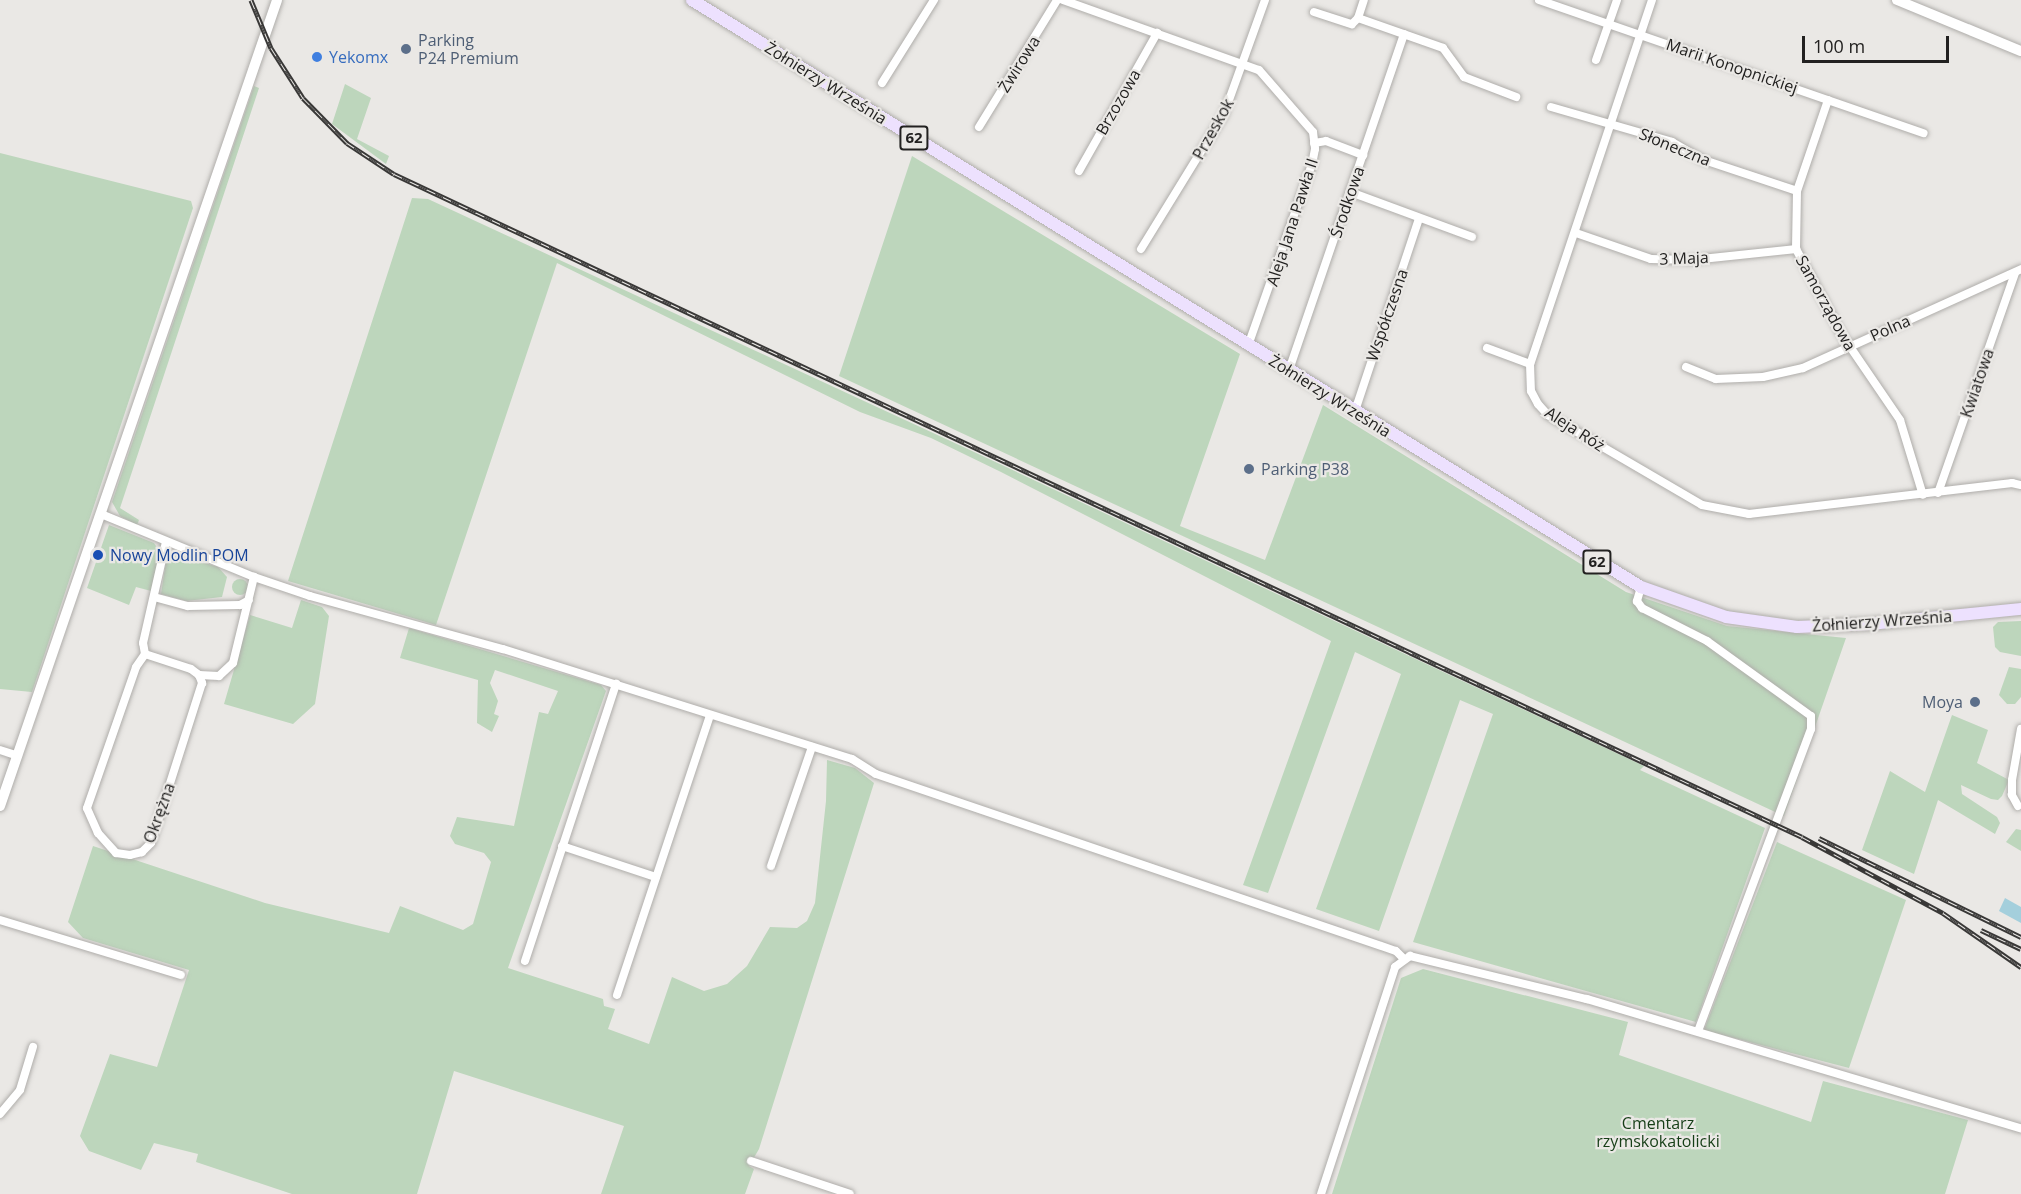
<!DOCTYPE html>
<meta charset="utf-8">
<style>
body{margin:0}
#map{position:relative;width:2021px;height:1194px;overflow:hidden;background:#eae8e5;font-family:"Open Sans",sans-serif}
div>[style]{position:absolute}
.green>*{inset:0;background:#bdd6bc}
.round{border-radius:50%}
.water>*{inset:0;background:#a4cfdc}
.roads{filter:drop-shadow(0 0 2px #afadaa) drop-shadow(0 0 2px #afadaa)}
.street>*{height:8px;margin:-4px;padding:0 4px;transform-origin:4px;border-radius:4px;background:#fff}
.secondary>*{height:10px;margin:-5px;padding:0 5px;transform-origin:5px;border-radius:5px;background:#fff}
.primary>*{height:12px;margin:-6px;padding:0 6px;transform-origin:6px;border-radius:6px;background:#ede1fe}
.rail>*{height:5px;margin-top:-2.5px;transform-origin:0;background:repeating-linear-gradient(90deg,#eae8e5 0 9px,#393837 0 18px);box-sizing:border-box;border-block:2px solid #393837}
.dots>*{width:16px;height:16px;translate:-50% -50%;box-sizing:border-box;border:3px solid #eae8e5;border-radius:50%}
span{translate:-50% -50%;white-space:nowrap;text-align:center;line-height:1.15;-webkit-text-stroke:4.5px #eae8e5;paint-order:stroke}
.shield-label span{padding:2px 4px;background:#eae8e5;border:2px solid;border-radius:4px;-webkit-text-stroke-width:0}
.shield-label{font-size:15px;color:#222120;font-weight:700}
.service-label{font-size:16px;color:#4e5e75}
.left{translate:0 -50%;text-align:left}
.right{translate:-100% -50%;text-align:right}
.shop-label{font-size:16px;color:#366cbe}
.street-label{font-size:16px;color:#222120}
.transit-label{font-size:16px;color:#164399}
.park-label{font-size:16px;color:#163e17}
.scale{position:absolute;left:1802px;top:36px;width:147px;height:27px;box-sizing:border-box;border:3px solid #222120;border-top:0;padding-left:8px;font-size:18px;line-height:21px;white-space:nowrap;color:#222120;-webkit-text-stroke:4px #eae8e5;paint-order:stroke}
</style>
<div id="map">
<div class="green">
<i style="clip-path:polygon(345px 84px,371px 98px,357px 139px,389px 156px,386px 164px,332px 124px)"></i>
<i style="clip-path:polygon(254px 86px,259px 88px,120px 508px,139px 520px,137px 525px,120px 516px,112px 502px)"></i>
<i style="clip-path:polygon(0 153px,191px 201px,193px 208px,32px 692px,0 689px)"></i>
<i style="clip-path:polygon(912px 156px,1240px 354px,1180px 526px,1265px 560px,1323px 405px,1626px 592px,1727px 626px,1846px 638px,1784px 816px,839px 376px)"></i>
<i style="clip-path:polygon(412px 198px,428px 199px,972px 451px,1644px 766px,1640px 770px,1765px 828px,1696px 1022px,1413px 942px,1493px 714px,1460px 700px,1379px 931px,1316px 909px,1401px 674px,1355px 652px,1268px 893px,1243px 885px,1331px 641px,1001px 472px,931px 438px,860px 412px,557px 263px,436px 625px,288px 581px)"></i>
<i style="clip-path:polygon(109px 525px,154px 543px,160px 552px,151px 591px,136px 587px,129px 605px,87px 588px)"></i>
<i style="clip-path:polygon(173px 553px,218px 567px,227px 577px,222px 597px,186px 601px,161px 594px,167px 554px)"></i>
<i class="round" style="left:232px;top:579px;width:16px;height:16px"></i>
<i style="clip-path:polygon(301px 600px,322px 607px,329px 616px,315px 704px,293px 724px,224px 704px,250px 615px,292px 628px)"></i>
<i style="clip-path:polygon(2021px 621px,2021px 656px,2000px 652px,1995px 647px,1993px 627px,1998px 622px)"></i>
<i style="clip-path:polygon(409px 628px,601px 685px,606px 691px,508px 968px,603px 999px,604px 1006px,615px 1009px,608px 1029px,649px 1044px,672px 977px,704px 991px,727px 984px,747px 966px,770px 927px,797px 928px,807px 921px,815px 903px,826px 801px,827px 760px,855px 768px,874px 783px,759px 1149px,749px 1166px,754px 1169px,745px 1194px,601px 1194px,624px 1126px,454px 1071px,417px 1194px,292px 1194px,196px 1162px,198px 1154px,154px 1143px,141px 1170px,89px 1151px,80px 1136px,110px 1054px,157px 1067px,189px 970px,83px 938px,68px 922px,93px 846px,265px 903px,389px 933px,400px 906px,463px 930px,473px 924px,491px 862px,484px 853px,455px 844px,450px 836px,457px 817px,514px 826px,539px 712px,548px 714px,558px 691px,495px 670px,490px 683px,498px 701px,494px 714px,499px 716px,492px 732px,477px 723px,478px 680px,400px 658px)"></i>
<i style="clip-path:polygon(2009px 667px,2021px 669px,2021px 697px,2015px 704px,2007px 704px,1999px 695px)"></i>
<i style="clip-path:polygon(1952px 715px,1988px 730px,1977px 763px,2009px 780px,2002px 796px,1998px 800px,1991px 799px,1961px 785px,1962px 794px,1997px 817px,2000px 823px,1995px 834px,1938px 800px,1914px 874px,1862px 850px,1890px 771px,1925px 792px)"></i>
<i style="clip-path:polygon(2016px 829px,2021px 830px,2021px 851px,2006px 842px)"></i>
<i style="clip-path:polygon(1777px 842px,1906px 900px,1849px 1068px,1704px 1030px)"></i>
<i style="clip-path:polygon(1423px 969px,1628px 1022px,1619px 1055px,1811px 1122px,1823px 1081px,1968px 1120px,1945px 1194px,1332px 1194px,1401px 978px)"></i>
</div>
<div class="water">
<i style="clip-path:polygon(2005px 898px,2021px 907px,2021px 923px,1999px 911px)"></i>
</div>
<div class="roads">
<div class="street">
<i style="left:1063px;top:0;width:208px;rotate:19.7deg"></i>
<i style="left:1259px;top:70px;width:82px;rotate:48.9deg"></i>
<i style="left:1313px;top:132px;width:17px;rotate:83deg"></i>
<i style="left:1315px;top:149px;width:15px;rotate:101deg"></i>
<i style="left:1312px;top:164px;width:193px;rotate:109.4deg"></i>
<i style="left:1539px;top:0;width:407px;rotate:19.1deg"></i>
<i style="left:1652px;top:0;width:384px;rotate:108.5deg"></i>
<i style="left:1530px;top:364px;width:27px;rotate:88deg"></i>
<i style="left:1531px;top:391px;width:15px;rotate:62deg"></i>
<i style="left:1538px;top:404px;width:15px;rotate:48deg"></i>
<i style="left:1548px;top:415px;width:178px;rotate:30.3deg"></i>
<i style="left:1702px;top:505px;width:48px;rotate:10.8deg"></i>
<i style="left:1749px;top:514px;width:265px;rotate:-6.7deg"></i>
<i style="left:2012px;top:483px;width:9px;rotate:13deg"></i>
<i style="left:1314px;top:12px;width:40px;rotate:18deg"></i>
<i style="left:1352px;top:24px;width:8px;rotate:-45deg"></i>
<i style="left:1358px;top:18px;width:90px;rotate:19.4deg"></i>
<i style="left:1443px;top:48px;width:36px;rotate:54deg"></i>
<i style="left:1464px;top:77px;width:56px;rotate:21deg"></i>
<i style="left:1358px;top:18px;width:19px;rotate:-72deg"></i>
<i style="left:1596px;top:60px;width:64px;rotate:-70.7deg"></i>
<i style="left:882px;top:83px;width:98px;rotate:-57.9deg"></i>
<i style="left:1828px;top:100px;width:96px;rotate:108.8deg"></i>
<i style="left:1797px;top:191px;width:58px;rotate:91deg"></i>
<i style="left:1796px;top:249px;width:98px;rotate:61.9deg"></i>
<i style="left:1842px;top:335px;width:103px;rotate:55.7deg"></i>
<i style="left:1900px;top:420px;width:78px;rotate:73deg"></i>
<i style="left:1551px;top:107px;width:126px;rotate:16.1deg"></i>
<i style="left:1672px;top:142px;width:34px;rotate:30deg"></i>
<i style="left:1701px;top:159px;width:101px;rotate:18.4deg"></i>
<i style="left:979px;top:127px;width:149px;rotate:-58.4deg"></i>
<i style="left:1314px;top:143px;width:12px;rotate:-9deg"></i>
<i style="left:1326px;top:141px;width:40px;rotate:21deg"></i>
<i style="left:1079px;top:171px;width:159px;rotate:-60.5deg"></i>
<i style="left:1350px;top:192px;width:130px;rotate:20.2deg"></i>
<i style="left:1576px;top:233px;width:79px;rotate:19.1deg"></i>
<i style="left:1651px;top:259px;width:41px;rotate:1.4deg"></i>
<i style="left:1692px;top:260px;width:105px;rotate:-6deg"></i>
<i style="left:1141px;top:249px;width:158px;rotate:-58.4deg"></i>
<i style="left:1224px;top:114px;width:121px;rotate:-70.2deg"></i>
<i style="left:1487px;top:348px;width:46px;rotate:20.4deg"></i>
<i style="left:1686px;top:367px;width:32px;rotate:22deg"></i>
<i style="left:1716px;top:379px;width:47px;rotate:-2.4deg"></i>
<i style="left:1763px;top:377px;width:41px;rotate:-12.7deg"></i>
<i style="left:1803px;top:368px;width:239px;rotate:-24.4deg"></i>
<i style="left:1289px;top:370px;width:355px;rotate:-71.1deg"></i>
<i style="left:1355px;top:411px;width:202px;rotate:-71.6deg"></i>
<i style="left:1938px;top:493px;width:233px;rotate:-70.7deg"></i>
<i style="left:101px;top:514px;width:165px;rotate:22.4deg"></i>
<i style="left:254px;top:577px;width:59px;rotate:18.7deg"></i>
<i style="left:310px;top:596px;width:200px;rotate:15.4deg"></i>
<i style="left:503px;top:649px;width:366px;rotate:17.5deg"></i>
<i style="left:852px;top:759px;width:28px;rotate:32deg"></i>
<i style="left:876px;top:774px;width:549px;rotate:18.8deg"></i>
<i style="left:1396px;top:951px;width:10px;rotate:45deg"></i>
<i style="left:1641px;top:587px;width:15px;rotate:106deg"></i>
<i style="left:1637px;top:601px;width:9px;rotate:54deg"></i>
<i style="left:1642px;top:608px;width:73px;rotate:26.9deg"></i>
<i style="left:1707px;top:641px;width:128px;rotate:35.8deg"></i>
<i style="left:1811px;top:716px;width:13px;rotate:90deg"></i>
<i style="left:1811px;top:729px;width:322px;rotate:110.5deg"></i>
<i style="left:154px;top:597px;width:35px;rotate:15deg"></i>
<i style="left:188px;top:606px;width:52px;rotate:-1.1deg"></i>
<i style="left:240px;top:605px;width:10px;rotate:-29deg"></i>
<i style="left:145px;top:654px;width:48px;rotate:18.1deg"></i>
<i style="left:191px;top:669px;width:10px;rotate:37deg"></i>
<i style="left:199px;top:675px;width:9px;rotate:69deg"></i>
<i style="left:202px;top:683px;width:168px;rotate:107.7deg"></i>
<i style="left:151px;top:843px;width:13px;rotate:135deg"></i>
<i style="left:142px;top:852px;width:12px;rotate:166deg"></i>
<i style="left:130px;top:855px;width:14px;rotate:-172deg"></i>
<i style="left:116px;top:853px;width:27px;rotate:-132deg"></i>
<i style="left:98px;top:833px;width:27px;rotate:-114deg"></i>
<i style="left:87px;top:808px;width:149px;rotate:-70.8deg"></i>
<i style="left:136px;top:667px;width:16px;rotate:-55deg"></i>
<i style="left:145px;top:654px;width:11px;rotate:-100deg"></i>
<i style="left:143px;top:643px;width:104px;rotate:-77.2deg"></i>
<i style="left:199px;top:675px;width:20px;rotate:3deg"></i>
<i style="left:219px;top:676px;width:19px;rotate:-43deg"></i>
<i style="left:233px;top:663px;width:89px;rotate:-76.3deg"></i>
<i style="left:0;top:750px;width:19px;rotate:18deg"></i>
<i style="left:2018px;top:806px;width:13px;rotate:-119deg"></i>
<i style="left:2012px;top:795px;width:15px;rotate:-90deg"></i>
<i style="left:2012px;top:780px;width:52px;rotate:-80deg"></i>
<i style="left:562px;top:846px;width:99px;rotate:18.3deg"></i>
<i style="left:771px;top:866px;width:126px;rotate:-71deg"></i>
<i style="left:0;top:920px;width:189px;rotate:16.9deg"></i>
<i style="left:525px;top:961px;width:292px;rotate:-71.8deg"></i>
<i style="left:617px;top:995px;width:295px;rotate:-71.6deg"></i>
<i style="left:0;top:1114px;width:31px;rotate:-50deg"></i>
<i style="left:20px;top:1090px;width:45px;rotate:-73.2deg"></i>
<i style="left:751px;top:1161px;width:104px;rotate:18.4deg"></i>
<i style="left:1321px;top:1194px;width:239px;rotate:-71.9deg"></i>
<i style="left:1395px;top:967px;width:19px;rotate:-36deg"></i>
<i style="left:1410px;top:956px;width:182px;rotate:13.7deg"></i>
<i style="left:1587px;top:999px;width:453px;rotate:16.6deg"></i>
</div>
<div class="secondary">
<i style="left:1897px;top:0;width:134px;rotate:22.4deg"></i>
<i style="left:0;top:806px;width:852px;rotate:-71.03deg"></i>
</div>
<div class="primary">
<i style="left:692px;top:0;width:1116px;rotate:31.74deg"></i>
<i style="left:1641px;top:587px;width:90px;rotate:19.4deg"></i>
<i style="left:1726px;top:617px;width:72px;rotate:8deg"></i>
<i style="left:1797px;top:627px;width:73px;rotate:-2.4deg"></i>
<i style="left:1870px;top:624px;width:152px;rotate:-5.7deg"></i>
</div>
</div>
<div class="rail">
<i style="left:251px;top:0;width:52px;rotate:67.4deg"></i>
<i style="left:271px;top:48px;width:59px;rotate:57.4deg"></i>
<i style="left:303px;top:98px;width:63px;rotate:45.6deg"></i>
<i style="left:347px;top:143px;width:56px;rotate:33.4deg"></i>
<i style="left:394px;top:174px;width:1556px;rotate:25.21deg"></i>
<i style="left:1802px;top:837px;width:160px;rotate:28.3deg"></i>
<i style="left:1943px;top:913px;width:95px;rotate:34.7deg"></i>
<i style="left:1819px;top:838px;width:225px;rotate:26.1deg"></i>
<i style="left:1981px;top:930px;width:44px;rotate:25.4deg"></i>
</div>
<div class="dots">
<i style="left:406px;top:49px;background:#5c6f8a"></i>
<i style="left:317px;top:57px;background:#3f7fe0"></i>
<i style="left:1249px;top:469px;background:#5c6f8a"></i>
<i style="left:98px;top:555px;background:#1a4fb4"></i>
<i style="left:1975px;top:702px;background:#5c6f8a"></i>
</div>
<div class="shield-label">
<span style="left:914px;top:138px">62</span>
<span style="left:1597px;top:562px">62</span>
</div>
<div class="service-label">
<span class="left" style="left:418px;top:49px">Parking<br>P24 Premium</span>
<span class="left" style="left:1261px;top:469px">Parking P38</span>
<span class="right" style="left:1963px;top:702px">Moya</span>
</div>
<div class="shop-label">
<span class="left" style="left:329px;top:57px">Yekomx</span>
</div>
<div class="street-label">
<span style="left:1019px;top:64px;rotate:-58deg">Żwirowa</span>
<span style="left:1732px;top:66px;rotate:19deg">Marii Konopnickiej</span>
<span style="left:826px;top:83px;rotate:32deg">Żołnierzy Września</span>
<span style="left:1118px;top:102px;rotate:-60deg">Brzozowa</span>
<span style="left:1213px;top:129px;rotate:-61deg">Przeskok</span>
<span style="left:1675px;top:147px;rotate:22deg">Słoneczna</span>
<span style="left:1347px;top:202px;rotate:-71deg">Środkowa</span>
<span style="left:1292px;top:222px;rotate:-72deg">Aleja Jana Pawła II</span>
<span style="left:1684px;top:258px;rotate:-2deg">3 Maja</span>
<span style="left:1826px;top:303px;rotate:61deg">Samorządowa</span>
<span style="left:1387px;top:315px;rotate:-71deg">Współczesna</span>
<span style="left:1890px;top:328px;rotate:-24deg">Polna</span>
<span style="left:1977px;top:383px;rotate:-71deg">Kwiatowa</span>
<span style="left:1330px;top:396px;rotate:32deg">Żołnierzy Września</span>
<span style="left:1575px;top:429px;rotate:33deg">Aleja Róż</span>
<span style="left:1882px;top:621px;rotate:-4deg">Żołnierzy Września</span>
<span style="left:159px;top:813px;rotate:-70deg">Okrężna</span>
</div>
<div class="transit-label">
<span class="left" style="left:110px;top:555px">Nowy Modlin POM</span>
</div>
<div class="park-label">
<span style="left:1658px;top:1132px">Cmentarz<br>rzymskokatolicki</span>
</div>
<div class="scale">100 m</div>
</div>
